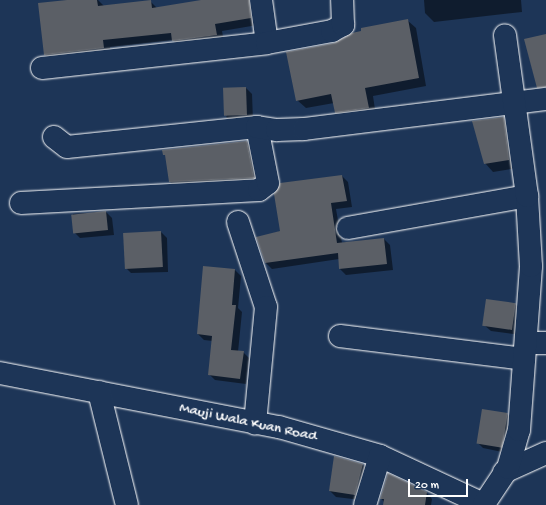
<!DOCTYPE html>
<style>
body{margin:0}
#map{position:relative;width:546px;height:505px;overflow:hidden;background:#1d3557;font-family:"Gochi Hand",sans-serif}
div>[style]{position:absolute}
.shadow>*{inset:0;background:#0007}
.building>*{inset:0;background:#5b5f66;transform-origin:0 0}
.roads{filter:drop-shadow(0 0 1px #fff) drop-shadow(0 0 1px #fff)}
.minor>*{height:22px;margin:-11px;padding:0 11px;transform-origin:11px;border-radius:11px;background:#1d3557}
span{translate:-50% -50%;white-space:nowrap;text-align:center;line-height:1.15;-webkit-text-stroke:3px #1d3557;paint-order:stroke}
.street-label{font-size:15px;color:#fff}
.scale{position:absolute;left:408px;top:479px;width:60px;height:18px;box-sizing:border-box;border:2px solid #fff;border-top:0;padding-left:5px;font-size:12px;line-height:14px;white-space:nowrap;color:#fff;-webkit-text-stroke:3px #1d3557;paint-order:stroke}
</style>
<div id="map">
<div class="shadow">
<i style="clip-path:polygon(78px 0,98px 0,104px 6px,150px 1px,157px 8px,207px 0,254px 0,258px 25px,222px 31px,224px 42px,180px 48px,173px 40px,110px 47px,111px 55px,52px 62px,45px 55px)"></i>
<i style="clip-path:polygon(424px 0,521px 0,522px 12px,434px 22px,425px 13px)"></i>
<i style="clip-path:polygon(407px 20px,416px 28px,426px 86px,373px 96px,376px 116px,344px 120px,335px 112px,334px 103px,306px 108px,297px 100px,335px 44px)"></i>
<i style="clip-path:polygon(246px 88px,252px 94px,253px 121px,232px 123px,226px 117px)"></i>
<i style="clip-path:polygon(503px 118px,512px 127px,518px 168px,493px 172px,485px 163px)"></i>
<i style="clip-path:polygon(247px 142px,252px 147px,259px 183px,175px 187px,170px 182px,167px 157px,164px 154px)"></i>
<i style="clip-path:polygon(342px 176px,348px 182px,352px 207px,336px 209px,342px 243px,384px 239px,390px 245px,393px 270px,346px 275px,340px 269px,339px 259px,272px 269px,266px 263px,257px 238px,281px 231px)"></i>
<i style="clip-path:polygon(106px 212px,112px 218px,114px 235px,80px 238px,74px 232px,73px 214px)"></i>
<i style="clip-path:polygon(161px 232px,167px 238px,168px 272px,131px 273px,125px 267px)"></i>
<i style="clip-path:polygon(204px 267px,235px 270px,241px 276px,238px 308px,242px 312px,238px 352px,243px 352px,249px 358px,246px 384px,215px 380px,209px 374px,213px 341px,204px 340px,198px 334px)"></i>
<i style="clip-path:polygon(515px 304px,521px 310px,520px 335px,491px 331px,484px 325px)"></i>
<i style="clip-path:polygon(507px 414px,513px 420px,507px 453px,483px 448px,477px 442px)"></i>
<i style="clip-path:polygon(335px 457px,363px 465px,369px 471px,361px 500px,336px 497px,330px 491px)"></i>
<i style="clip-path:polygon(426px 492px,432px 499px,431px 505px,386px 505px,381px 498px)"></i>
</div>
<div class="building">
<i style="clip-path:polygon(67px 0,97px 0,98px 6px,151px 0,152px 8px,201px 0,249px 0,251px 18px,215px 24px,217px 35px,172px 41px,171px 33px,103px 40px,104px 48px,44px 55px,38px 3px)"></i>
<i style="clip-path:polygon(408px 19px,419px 78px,365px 88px,369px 108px,335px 113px,331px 94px,296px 101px,286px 52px,334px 43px,352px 33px,361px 31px,361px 28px)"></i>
<i style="clip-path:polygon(546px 34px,546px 87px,537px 88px,524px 39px)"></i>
<i style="left:246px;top:87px;width:28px;height:23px;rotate:88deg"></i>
<i style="clip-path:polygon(504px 117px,509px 160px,484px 164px,472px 121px)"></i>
<i style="clip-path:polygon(247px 141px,254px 178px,169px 182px,165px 155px,163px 155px,162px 150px)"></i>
<i style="clip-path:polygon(342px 175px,347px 201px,331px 203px,337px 243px,384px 238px,387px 264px,339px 269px,338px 253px,265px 263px,256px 237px,280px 231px,274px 194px,280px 183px)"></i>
<i style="left:106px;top:211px;width:19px;height:35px;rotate:84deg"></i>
<i style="left:161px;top:231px;width:36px;height:38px;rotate:87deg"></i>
<i style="clip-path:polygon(203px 266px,235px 269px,232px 305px,236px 305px,231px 350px,244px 351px,240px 379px,208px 375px,212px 336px,197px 334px)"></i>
<i style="left:486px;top:299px;width:30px;height:27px;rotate:8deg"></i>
<i style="left:482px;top:409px;width:26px;height:35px;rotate:9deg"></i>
<i style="clip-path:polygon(334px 456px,363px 464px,355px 495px,329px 491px)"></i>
<i style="clip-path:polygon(388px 473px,427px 492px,425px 505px,383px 505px,384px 499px,380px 499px)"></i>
</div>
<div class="roads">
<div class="minor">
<i style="left:261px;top:0;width:43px;rotate:82.1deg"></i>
<i style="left:42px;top:68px;width:226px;rotate:-6.3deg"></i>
<i style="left:267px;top:43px;width:66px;rotate:-10.5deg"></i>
<i style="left:332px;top:31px;width:13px;rotate:-29deg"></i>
<i style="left:343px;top:25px;width:25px;rotate:-92deg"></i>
<i style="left:54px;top:137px;width:16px;rotate:38deg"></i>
<i style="left:67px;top:147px;width:191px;rotate:-6deg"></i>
<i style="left:21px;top:203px;width:238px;rotate:-3.1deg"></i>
<i style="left:259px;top:190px;width:11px;rotate:-38deg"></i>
<i style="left:268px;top:183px;width:57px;rotate:-101.1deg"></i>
<i style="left:257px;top:127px;width:20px;rotate:9deg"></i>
<i style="left:277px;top:130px;width:27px;rotate:-2deg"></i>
<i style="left:304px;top:129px;width:244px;rotate:-7.1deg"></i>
<i style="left:238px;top:222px;width:89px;rotate:71.8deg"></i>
<i style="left:266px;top:307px;width:117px;rotate:95.4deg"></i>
<i style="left:348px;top:228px;width:182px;rotate:-10.1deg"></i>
<i style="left:340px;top:336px;width:185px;rotate:7.1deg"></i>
<i style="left:526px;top:343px;width:20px"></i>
<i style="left:0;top:373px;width:284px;rotate:11deg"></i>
<i style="left:279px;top:427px;width:105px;rotate:16deg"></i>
<i style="left:380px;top:456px;width:116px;rotate:25deg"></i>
<i style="left:99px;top:392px;width:116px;rotate:76.1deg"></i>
<i style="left:504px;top:472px;width:46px;rotate:-24.3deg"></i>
<i style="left:484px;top:504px;width:43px;rotate:-56.3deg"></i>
<i style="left:508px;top:468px;width:40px;rotate:-74deg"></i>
<i style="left:519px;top:430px;width:164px;rotate:-85.8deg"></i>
<i style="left:531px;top:266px;width:70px;rotate:-93.3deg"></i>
<i style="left:527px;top:196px;width:162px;rotate:-97.8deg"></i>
<i style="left:365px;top:505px;width:51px;rotate:-73deg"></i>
</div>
</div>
<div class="street-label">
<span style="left:248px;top:423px;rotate:12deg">Mauji Wala Kuan Road</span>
</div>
<div class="scale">20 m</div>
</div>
